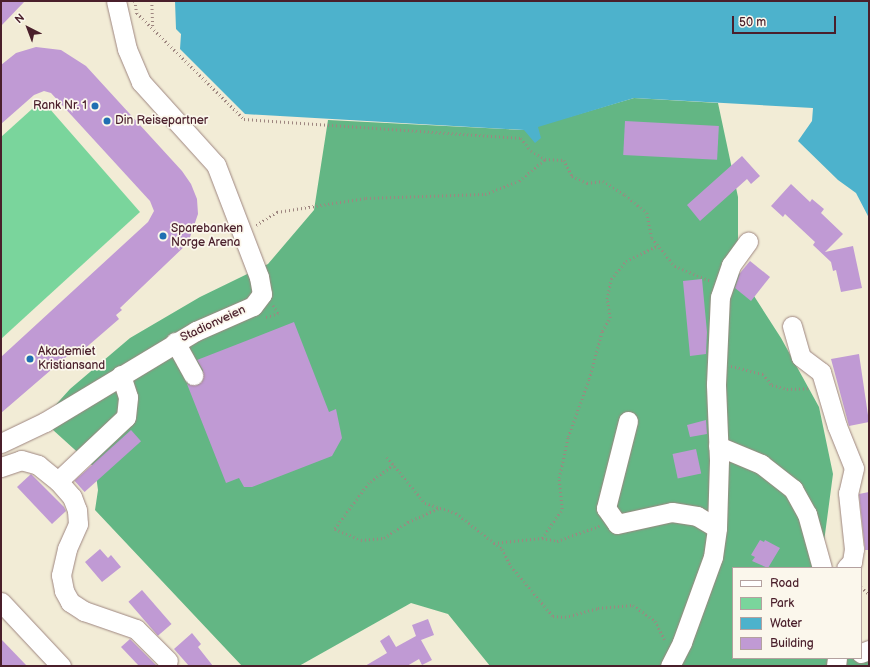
<!DOCTYPE html>
<style>
body{margin:0}
#map{position:relative;width:870px;height:667px;overflow:hidden;background:#f2ecd6;font-family:"Balsamiq Sans",sans-serif}
div>[style]{position:absolute}
.green>*{inset:0;background:#7ad59c}
.forest>*{inset:0;background:#63b684}
.water>*{inset:0;background:#4db2cc}
.building>*{inset:0;background:#c09ad4;transform-origin:0 0}
.path>*{height:2.5px;margin-top:-1.25px;transform-origin:0;background:repeating-linear-gradient(90deg,#9e8680 0 1px,transparent 0 4px)}
.roads{filter:drop-shadow(0 0 1px #9e8680) drop-shadow(0 0 1px #9e8680)}
.minor>*{height:19px;margin:-9.5px;padding:0 9.5px;transform-origin:9.5px;border-radius:9.5px;background:#fff}
.dots>*{width:11px;height:11px;translate:-50% -50%;box-sizing:border-box;border:2px solid #fbf7ec;border-radius:50%}
span{translate:-50% -50%;white-space:nowrap;text-align:center;line-height:1.15;-webkit-text-stroke:3.5px #fbf7ec;paint-order:stroke}
.poi-label{font-size:12px;color:#4a1f2b}
.right{translate:-100% -50%;text-align:right}
.left{translate:0 -50%;text-align:left}
.street-label{font-size:12px;color:#4a1f2b}
.frame{position:absolute;inset:0;border:2px solid #4a1f2b;pointer-events:none}
.legend{position:absolute;left:732px;top:567px;width:130px;height:92px;box-sizing:border-box;background:#fbf7ec;border:1px solid #b4a19f;margin:0;padding:5px 7px;list-style:none;font-size:12px;color:#4a1f2b}
.legend li{display:flex;align-items:center;gap:8px;height:20px}
.legend b{width:20px;border:1px solid #b4a19f}
.north{position:absolute;left:8px;top:8px;width:40px;height:40px;-webkit-text-stroke:3px #fbf7ec;paint-order:stroke;rotate:318deg;font-size:11px;font-weight:700;line-height:16px;text-align:center;color:#4a1f2b}
.north::after{content:'';display:block;margin:auto;width:14px;height:18px;background:#4a1f2b;clip-path:polygon(50% 0,100% 100%,50% 72%,0 100%)}
.scale{position:absolute;left:732px;top:16px;width:104px;height:18px;box-sizing:border-box;border:2px solid #4a1f2b;border-top:0;padding-left:5px;font-size:12px;line-height:14px;white-space:nowrap;color:#4a1f2b;-webkit-text-stroke:3px #fbf7ec;paint-order:stroke}
</style>
<div id="map">
<div class="green">
<i style="clip-path:polygon(42px 100px,140px 212px,1px 339px,1px 137px)"></i>
</div>
<div class="forest">
<i style="clip-path:polygon(634px 98px,718px 103px,738px 197px,738px 271px,781px 338px,819px 407px,833px 474px,822px 557px,825px 568px,733px 568px,733px 658px,861px 658px,861px 643px,869px 650px,869px 666px,490px 666px,448px 614px,411px 603px,299px 666px,242px 666px,95px 510px,98px 490px,95px 468px,42px 420px,70px 389px,130px 338px,200px 297px,268px 264px,314px 210px,328px 120px,524px 130px)"></i>
</div>
<div class="water">
<i style="clip-path:polygon(175px 1px,869px 1px,869px 218px,856px 193px,838px 180px,798px 141px,812px 121px,813px 108px,634px 98px,538px 127px,541px 138px,535px 143px,524px 130px,245px 114px,180px 49px,181px 34px,176px 29px)"></i>
</div>
<div class="building">
<i style="clip-path:polygon(1px 1px,25px 1px,1px 26px)"></i>
<i style="clip-path:polygon(36px 47px,61px 50px,86px 66px,182px 171px,191px 184px,197px 199px,198px 214px,188px 243px,120px 308px,122px 310px,116px 315px,119px 319px,82px 351px,80px 348px,74px 353px,73px 351px,1px 413px,1px 357px,148px 222px,154px 211px,150px 201px,51px 93px,44px 91px,34px 95px,1px 124px,1px 65px,16px 53px)"></i>
<i style="left:625px;top:121px;width:94px;height:34px;rotate:3deg"></i>
<i style="clip-path:polygon(742px 156px,760px 176px,751px 184px,747px 179px,700px 221px,687px 205px)"></i>
<i style="clip-path:polygon(791px 184px,810px 202px,812px 199px,824px 209px,821px 213px,843px 234px,825px 252px,853px 246px,862px 288px,841px 292px,836px 270px,833px 271px,831px 262px,813px 245px,815px 242px,785px 214px,783px 217px,771px 206px)"></i>
<i style="clip-path:polygon(750px 261px,770px 277px,751px 301px,735px 288px,740px 273px)"></i>
<i style="clip-path:polygon(702px 279px,707px 332px,706px 354px,690px 356px,683px 281px)"></i>
<i style="clip-path:polygon(294px 322px,329px 412px,336px 409px,342px 438px,332px 456px,252px 487px,244px 487px,239px 478px,226px 483px,187px 384px,198px 385px,203px 380px,203px 370px,197px 360px)"></i>
<i style="clip-path:polygon(859px 354px,869px 422px,849px 426px,831px 359px)"></i>
<i style="clip-path:polygon(706px 420px,707px 434px,690px 437px,687px 425px)"></i>
<i style="left:131px;top:430px;width:15px;height:76px;rotate:48deg"></i>
<i style="left:696px;top:449px;width:25px;height:24px;rotate:78deg"></i>
<i style="clip-path:polygon(31px 474px,64px 507px,66px 511px,52px 524px,17px 487px)"></i>
<i style="clip-path:polygon(869px 492px,869px 550px,865px 550px,859px 494px)"></i>
<i style="clip-path:polygon(760px 540px,764px 542px,765px 540px,780px 548px,768px 568px,752px 561px,755px 557px,751px 555px)"></i>
<i style="clip-path:polygon(100px 549px,108px 558px,111px 555px,121px 567px,102px 582px,85px 562px)"></i>
<i style="left:142px;top:590px;width:45px;height:18px;rotate:49deg"></i>
<i style="clip-path:polygon(428px 619px,434px 635px,421px 640px,432px 660px,422px 665px,419px 659px,407px 666px,365px 666px,387px 653px,380px 641px,389px 635px,396px 647px,416px 636px,412px 625px)"></i>
<i style="clip-path:polygon(192px 633px,201px 644px,198px 647px,213px 666px,189px 666px,174px 649px)"></i>
<i style="clip-path:polygon(1px 639px,27px 666px,1px 666px)"></i>
<i style="clip-path:polygon(130px 639px,157px 666px,139px 666px,121px 647px)"></i>
</div>
<div class="path">
<i style="left:135px;top:1px;width:13px;rotate:81deg"></i>
<i style="left:152px;top:1px;width:26px;rotate:88deg"></i>
<i style="left:137px;top:13px;width:151px;rotate:44.7deg"></i>
<i style="left:244px;top:119px;width:278px;rotate:3.9deg"></i>
<i style="left:521px;top:138px;width:16px;rotate:52deg"></i>
<i style="left:531px;top:151px;width:16px;rotate:30deg"></i>
<i style="left:545px;top:159px;width:19px;rotate:3deg"></i>
<i style="left:564px;top:160px;width:18px;rotate:63deg"></i>
<i style="left:572px;top:176px;width:17px;rotate:25deg"></i>
<i style="left:587px;top:183px;width:16px;rotate:-7deg"></i>
<i style="left:603px;top:181px;width:26px;rotate:32deg"></i>
<i style="left:625px;top:195px;width:28px;rotate:39deg"></i>
<i style="left:647px;top:213px;width:25px;rotate:79deg"></i>
<i style="left:652px;top:238px;width:36px;rotate:51deg"></i>
<i style="left:675px;top:266px;width:38px;rotate:23deg"></i>
<i style="left:256px;top:225px;width:25px;rotate:-32deg"></i>
<i style="left:277px;top:212px;width:90px;rotate:-8.9deg"></i>
<i style="left:366px;top:198px;width:119px;rotate:-1.9deg"></i>
<i style="left:485px;top:194px;width:36px;rotate:-21deg"></i>
<i style="left:519px;top:181px;width:34px;rotate:-40deg"></i>
<i style="left:266px;top:317px;width:13px;rotate:-18deg"></i>
<i style="left:278px;top:313px;width:9px;rotate:-126deg"></i>
<i style="left:731px;top:366px;width:33px;rotate:14deg"></i>
<i style="left:763px;top:374px;width:14px;rotate:51deg"></i>
<i style="left:772px;top:385px;width:16px;rotate:15deg"></i>
<i style="left:787px;top:389px;width:23px;rotate:-2deg"></i>
<i style="left:387px;top:457px;width:60px;rotate:50.4deg"></i>
<i style="left:425px;top:503px;width:33px;rotate:18deg"></i>
<i style="left:456px;top:513px;width:58px;rotate:38deg"></i>
<i style="left:502px;top:549px;width:19px;rotate:62deg"></i>
<i style="left:511px;top:566px;width:65px;rotate:50deg"></i>
<i style="left:553px;top:616px;width:12px;rotate:5deg"></i>
<i style="left:565px;top:617px;width:34px;rotate:-15deg"></i>
<i style="left:598px;top:608px;width:35px;rotate:-5deg"></i>
<i style="left:633px;top:605px;width:27px;rotate:36deg"></i>
<i style="left:655px;top:621px;width:21px;rotate:62deg"></i>
<i style="left:394px;top:465px;width:31px;rotate:144deg"></i>
<i style="left:369px;top:483px;width:57px;rotate:126.5deg"></i>
<i style="left:335px;top:529px;width:28px;rotate:23deg"></i>
<i style="left:361px;top:540px;width:23px;rotate:-5deg"></i>
<i style="left:384px;top:538px;width:29px;rotate:-34deg"></i>
<i style="left:408px;top:522px;width:34px;rotate:-24deg"></i>
<i style="left:542px;top:538px;width:35px;rotate:-55deg"></i>
<i style="left:562px;top:509px;width:31px;rotate:-96deg"></i>
<i style="left:559px;top:478px;width:42px;rotate:-77.6deg"></i>
<i style="left:568px;top:437px;width:62px;rotate:-70.1deg"></i>
<i style="left:589px;top:379px;width:50px;rotate:-74.8deg"></i>
<i style="left:602px;top:331px;width:15px;rotate:-58deg"></i>
<i style="left:610px;top:318px;width:19px;rotate:-99deg"></i>
<i style="left:607px;top:299px;width:20px;rotate:-79deg"></i>
<i style="left:611px;top:279px;width:23px;rotate:-50deg"></i>
<i style="left:626px;top:261px;width:34px;rotate:-26deg"></i>
<i style="left:494px;top:543px;width:48px;rotate:-5.9deg"></i>
<i style="left:542px;top:538px;width:15px;rotate:11deg"></i>
<i style="left:557px;top:541px;width:45px;rotate:-19.7deg"></i>
<i style="left:861px;top:587px;width:11px;rotate:41deg"></i>
</div>
<div class="roads">
<div class="minor">
<i style="left:792px;top:326px;width:32px;rotate:74deg"></i>
<i style="left:801px;top:357px;width:25px;rotate:37deg"></i>
<i style="left:821px;top:372px;width:56px;rotate:73.5deg"></i>
<i style="left:837px;top:426px;width:45px;rotate:68deg"></i>
<i style="left:854px;top:468px;width:26px;rotate:103deg"></i>
<i style="left:848px;top:493px;width:56px;rotate:83.9deg"></i>
<i style="left:854px;top:549px;width:13px;rotate:99deg"></i>
<i style="left:852px;top:562px;width:8px;rotate:135deg"></i>
<i style="left:175px;top:342px;width:38px;rotate:61deg"></i>
<i style="left:628px;top:421px;width:90px;rotate:104.2deg"></i>
<i style="left:606px;top:508px;width:19px;rotate:55deg"></i>
<i style="left:617px;top:524px;width:56px;rotate:-12.3deg"></i>
<i style="left:672px;top:512px;width:25px;rotate:9deg"></i>
<i style="left:697px;top:516px;width:23px;rotate:31deg"></i>
<i style="left:1px;top:443px;width:49px;rotate:-25.5deg"></i>
<i style="left:45px;top:422px;width:176px;rotate:-31.1deg"></i>
<i style="left:196px;top:331px;width:62px;rotate:-23.7deg"></i>
<i style="left:253px;top:306px;width:15px;rotate:-53deg"></i>
<i style="left:262px;top:294px;width:17px;rotate:-100deg"></i>
<i style="left:259px;top:277px;width:120px;rotate:-111deg"></i>
<i style="left:216px;top:165px;width:112px;rotate:-132.1deg"></i>
<i style="left:141px;top:82px;width:36px;rotate:-113deg"></i>
<i style="left:127px;top:49px;width:49px;rotate:-102.9deg"></i>
<i style="left:718px;top:446px;width:47px;rotate:22.7deg"></i>
<i style="left:761px;top:464px;width:41px;rotate:38deg"></i>
<i style="left:793px;top:489px;width:29px;rotate:61deg"></i>
<i style="left:807px;top:514px;width:56px;rotate:74.5deg"></i>
<i style="left:1px;top:467px;width:21px;rotate:-19deg"></i>
<i style="left:21px;top:460px;width:18px;rotate:16deg"></i>
<i style="left:38px;top:465px;width:26px;rotate:39deg"></i>
<i style="left:58px;top:481px;width:21px;rotate:49deg"></i>
<i style="left:72px;top:497px;width:14px;rotate:69deg"></i>
<i style="left:77px;top:510px;width:14px;rotate:86deg"></i>
<i style="left:78px;top:524px;width:27px;rotate:114deg"></i>
<i style="left:67px;top:549px;width:27px;rotate:103deg"></i>
<i style="left:61px;top:575px;width:16px;rotate:79deg"></i>
<i style="left:64px;top:591px;width:13px;rotate:61deg"></i>
<i style="left:70px;top:602px;width:17px;rotate:33deg"></i>
<i style="left:84px;top:611px;width:55px;rotate:19.1deg"></i>
<i style="left:136px;top:629px;width:45px;rotate:45deg"></i>
<i style="left:58px;top:481px;width:93px;rotate:-43.3deg"></i>
<i style="left:126px;top:417px;width:20px;rotate:-84deg"></i>
<i style="left:128px;top:397px;width:23px;rotate:-108deg"></i>
<i style="left:1px;top:602px;width:88px;rotate:46.8deg"></i>
<i style="left:861px;top:653px;width:9px;rotate:-21deg"></i>
<i style="left:670px;top:666px;width:27px;rotate:-63deg"></i>
<i style="left:682px;top:642px;width:90px;rotate:-70deg"></i>
<i style="left:713px;top:557px;width:29px;rotate:-82deg"></i>
<i style="left:717px;top:528px;width:68px;rotate:-88.3deg"></i>
<i style="left:719px;top:460px;width:76px;rotate:-92.3deg"></i>
<i style="left:716px;top:384px;width:87px;rotate:-87.4deg"></i>
<i style="left:720px;top:297px;width:34px;rotate:-71deg"></i>
<i style="left:731px;top:265px;width:29px;rotate:-54deg"></i>
<i style="left:836px;top:666px;width:8px;rotate:-83deg"></i>
</div>
</div>
<div class="dots">
<i style="left:95px;top:106px;background:#1f6fb2"></i>
<i style="left:107px;top:121px;background:#1f6fb2"></i>
<i style="left:163px;top:236px;background:#1f6fb2"></i>
<i style="left:30px;top:359px;background:#1f6fb2"></i>
</div>
<div class="poi-label">
<span class="right" style="left:87px;top:106px">Rank Nr. 1</span>
<span class="left" style="left:115px;top:121px">Din Reisepartner</span>
<span class="left" style="left:171px;top:236px">Sparebanken<br>Norge Arena</span>
<span class="left" style="left:38px;top:359px">Akademiet<br>Kristiansand</span>
</div>
<div class="street-label">
<span style="left:213px;top:324px;rotate:-25deg">Stadionveien</span>
</div>
<div class="frame"></div>
<ul class="legend">
<li><b style="height:5px;background:#fff"></b>Road</li>
<li><b style="height:11px;background:#7ad59c"></b>Park</li>
<li><b style="height:11px;background:#4db2cc"></b>Water</li>
<li><b style="height:11px;background:#c09ad4"></b>Building</li>
</ul>
<div class="north">N</div>
<div class="scale">50 m</div>
</div>
